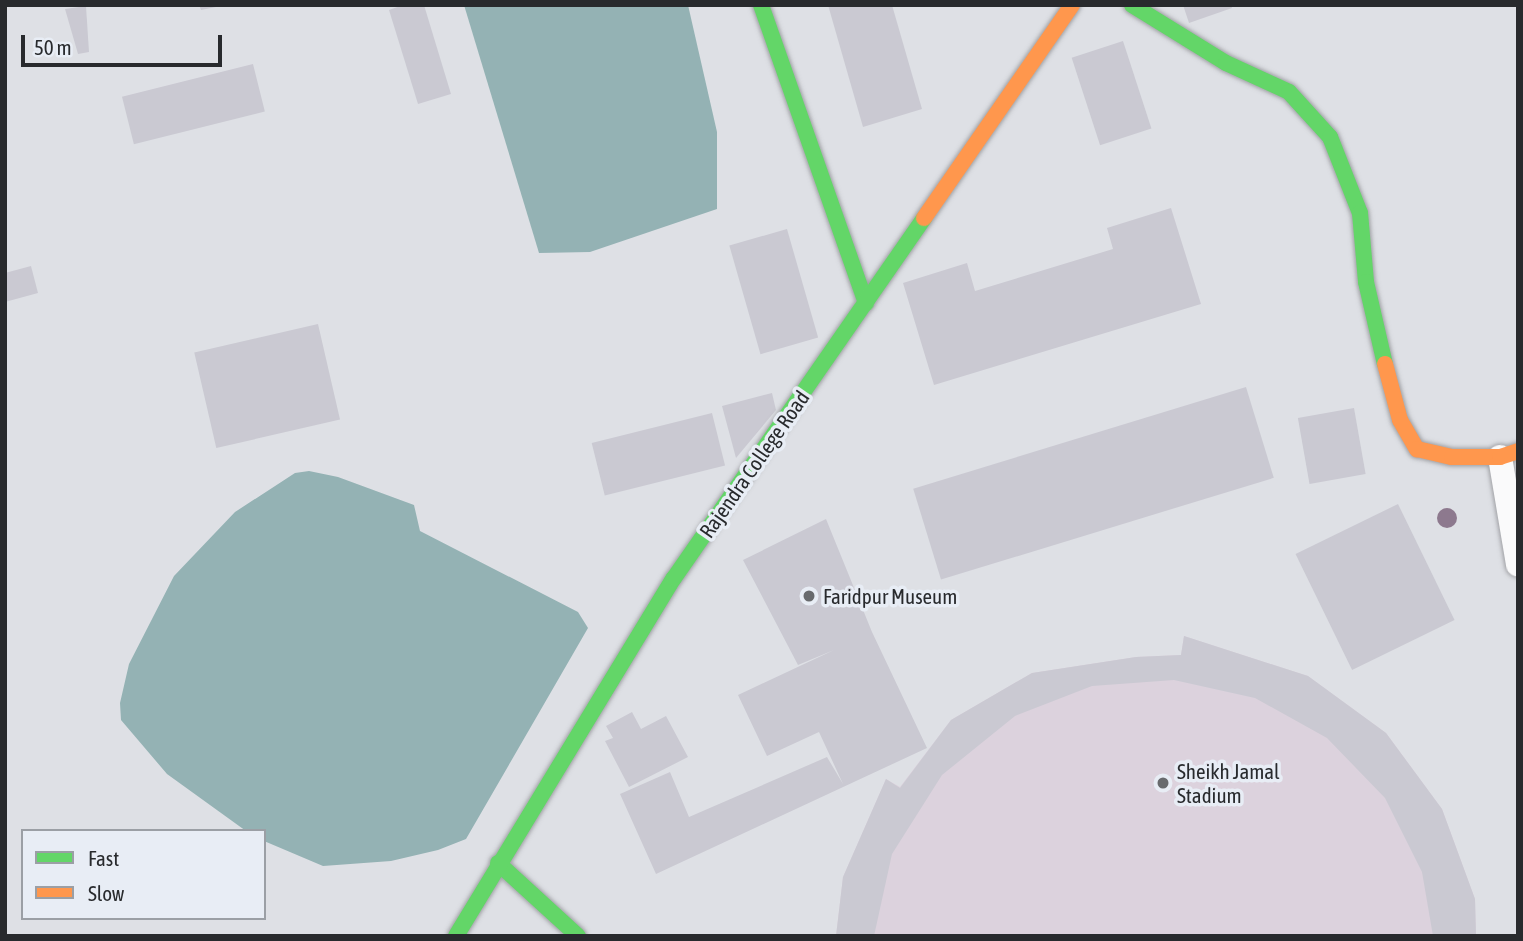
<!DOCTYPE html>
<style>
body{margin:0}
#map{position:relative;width:1523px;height:941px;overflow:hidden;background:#dee0e5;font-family:"Asap Condensed",sans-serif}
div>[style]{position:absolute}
.green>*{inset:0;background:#dcd2dd}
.water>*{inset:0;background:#94b2b4}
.building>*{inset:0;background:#cac9d2;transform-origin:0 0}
.roads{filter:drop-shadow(0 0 2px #a1a2a6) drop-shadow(0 0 2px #a1a2a6)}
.street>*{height:24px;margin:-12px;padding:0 12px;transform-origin:12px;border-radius:12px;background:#fafafb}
.fast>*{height:16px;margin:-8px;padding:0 8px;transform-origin:8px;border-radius:8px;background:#63d668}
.slow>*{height:16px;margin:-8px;padding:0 8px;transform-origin:8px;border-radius:8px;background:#ff974d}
.trees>*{width:20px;height:20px;margin:-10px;border-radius:50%;background:#8d798e}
.dots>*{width:19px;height:19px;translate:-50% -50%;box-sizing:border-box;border:4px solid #e8edf5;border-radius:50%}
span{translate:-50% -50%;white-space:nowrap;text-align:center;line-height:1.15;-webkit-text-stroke:7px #e8edf5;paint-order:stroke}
.street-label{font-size:21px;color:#282a2d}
.poi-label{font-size:21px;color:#282a2d}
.left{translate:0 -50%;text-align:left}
.frame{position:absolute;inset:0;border:7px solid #282a2d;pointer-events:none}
.legend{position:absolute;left:21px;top:829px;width:245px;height:91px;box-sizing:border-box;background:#e8edf5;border:2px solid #9b9fa5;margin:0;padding:9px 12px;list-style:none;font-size:21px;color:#282a2d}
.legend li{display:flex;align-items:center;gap:14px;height:35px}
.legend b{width:35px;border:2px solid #9b9fa5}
.scale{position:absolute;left:21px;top:35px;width:201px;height:32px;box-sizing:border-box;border:4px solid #282a2d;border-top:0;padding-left:9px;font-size:21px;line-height:24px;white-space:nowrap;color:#282a2d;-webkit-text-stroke:5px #e8edf5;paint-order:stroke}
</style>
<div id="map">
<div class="green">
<i style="clip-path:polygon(1184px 636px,1308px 676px,1386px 733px,1442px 809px,1475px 899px,1476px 936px,836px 936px,843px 877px,886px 779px,900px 787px,951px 720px,1032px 673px,1136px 657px,1181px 655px)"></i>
</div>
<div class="water">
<i style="clip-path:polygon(464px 5px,688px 5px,717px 132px,717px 209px,590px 252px,539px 253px)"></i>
<i style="clip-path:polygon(309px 471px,338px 477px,414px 505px,420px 531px,578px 612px,588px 628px,466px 839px,438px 850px,391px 861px,323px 866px,264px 841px,264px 831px,246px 831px,167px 774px,121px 720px,120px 703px,129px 664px,174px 576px,235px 512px,295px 473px)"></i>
</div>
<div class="building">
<i style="clip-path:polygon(199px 5px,221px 5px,221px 6px,201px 10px)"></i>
<i style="clip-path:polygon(403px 5px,424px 5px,451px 94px,418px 104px,389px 10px)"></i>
<i style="clip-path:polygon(828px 5px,892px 5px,922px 109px,863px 127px)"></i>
<i style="clip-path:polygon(1183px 5px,1231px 5px,1232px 8px,1189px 23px)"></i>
<i style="clip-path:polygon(86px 6px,89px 52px,78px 54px,65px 9px)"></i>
<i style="left:1123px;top:41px;width:92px;height:54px;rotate:72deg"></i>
<i style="left:253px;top:64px;width:49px;height:135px;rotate:76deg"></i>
<i style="clip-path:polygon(1171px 208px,1201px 304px,934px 385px,903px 283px,967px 263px,975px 291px,1113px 249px,1107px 228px)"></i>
<i style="left:787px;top:229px;width:113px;height:60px;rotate:74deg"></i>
<i style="clip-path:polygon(31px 266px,38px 293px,5px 302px,5px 273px)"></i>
<i style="left:318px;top:324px;width:98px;height:127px;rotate:77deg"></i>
<i style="left:1246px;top:387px;width:95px;height:348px;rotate:73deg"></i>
<i style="clip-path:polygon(772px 393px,776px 410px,736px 458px,722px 406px)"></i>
<i style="left:1354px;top:408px;width:67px;height:57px;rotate:80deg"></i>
<i style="left:712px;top:413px;width:54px;height:124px;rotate:76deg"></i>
<i style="left:1398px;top:504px;width:129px;height:114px;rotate:64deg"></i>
<i style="clip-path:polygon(826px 519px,872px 632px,927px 748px,656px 874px,620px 794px,670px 772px,689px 817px,827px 757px,843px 784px,819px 732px,767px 756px,738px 695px,834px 650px,798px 665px,743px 560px)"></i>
<i style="clip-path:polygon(1184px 636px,1308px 676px,1386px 733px,1442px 809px,1475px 899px,1476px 936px,1433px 936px,1422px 872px,1385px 798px,1327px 738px,1255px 698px,1174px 680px,1092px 686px,1015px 716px,942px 775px,892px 854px,874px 936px,836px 936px,843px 877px,886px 779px,900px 788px,951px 720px,1032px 673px,1136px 657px,1181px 655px)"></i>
<i style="clip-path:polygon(632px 712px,641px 729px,666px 716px,688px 757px,629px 787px,605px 741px,613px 738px,606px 726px)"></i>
</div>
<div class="roads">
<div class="street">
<i style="left:1500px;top:457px;width:109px;rotate:80.5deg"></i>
</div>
<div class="fast">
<i style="left:761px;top:5px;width:316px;rotate:70.6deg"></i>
<i style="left:1132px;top:5px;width:110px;rotate:31.7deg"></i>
<i style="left:1226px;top:63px;width:69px;rotate:24.7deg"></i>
<i style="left:1289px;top:92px;width:61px;rotate:47.7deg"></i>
<i style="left:1330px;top:137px;width:82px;rotate:68.5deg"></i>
<i style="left:1360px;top:213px;width:69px;rotate:85deg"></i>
<i style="left:1366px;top:282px;width:84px;rotate:77deg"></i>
<i style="left:498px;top:863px;width:108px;rotate:42.4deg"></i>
<i style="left:456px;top:936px;width:419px;rotate:-58.7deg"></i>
<i style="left:674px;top:578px;width:438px;rotate:-55.2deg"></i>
</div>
<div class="slow">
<i style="left:924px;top:218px;width:259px;rotate:-55.2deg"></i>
<i style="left:1385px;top:364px;width:58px;rotate:75deg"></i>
<i style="left:1400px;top:420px;width:34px;rotate:60deg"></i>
<i style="left:1417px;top:449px;width:36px;rotate:13deg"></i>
<i style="left:1452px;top:457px;width:48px"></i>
<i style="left:1500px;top:457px;width:19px;rotate:-18deg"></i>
</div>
</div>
<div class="trees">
<i style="left:1447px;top:518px"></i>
</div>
<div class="dots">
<i style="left:809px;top:596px;background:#686a6d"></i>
<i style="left:1163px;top:783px;background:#686a6d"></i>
</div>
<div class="street-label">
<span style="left:754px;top:464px;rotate:-55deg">Rajendra College Road</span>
</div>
<div class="poi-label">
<span class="left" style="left:823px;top:596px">Faridpur Museum</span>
<span class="left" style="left:1177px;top:783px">Sheikh Jamal<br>Stadium</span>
</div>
<div class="frame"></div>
<ul class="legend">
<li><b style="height:9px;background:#63d668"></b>Fast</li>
<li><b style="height:9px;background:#ff974d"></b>Slow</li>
</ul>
<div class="scale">50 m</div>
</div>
